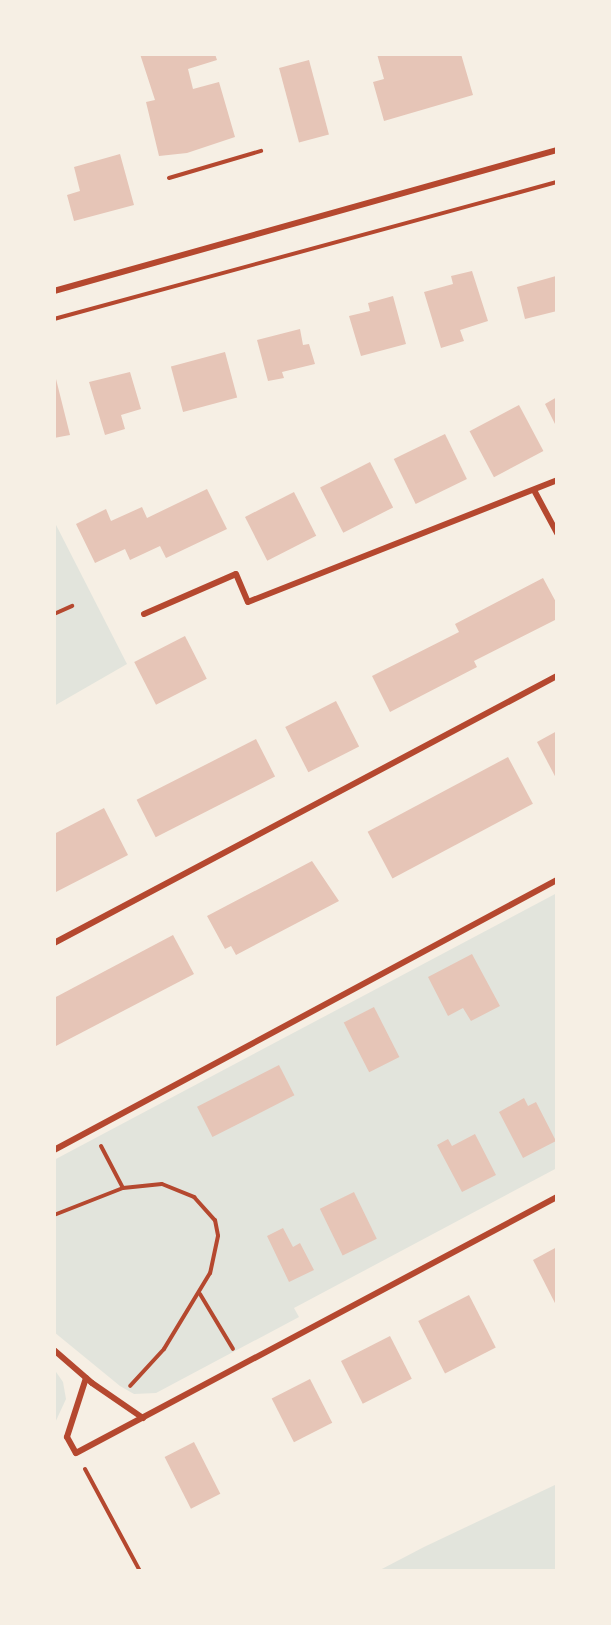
<!DOCTYPE html>
<style>
body{margin:0}
#map{position:relative;width:611px;height:1625px;overflow:hidden;background:#f6efe4;font-family:"Source Serif 4",serif}
div>[style]{position:absolute}
.green>*{inset:0;background:#e2e4dc}
.building>*{inset:0;background:#e6c5b7;transform-origin:0 0}
.path>*{height:4px;margin:-2px;padding:0 2px;transform-origin:2px;border-radius:2px;background:#b5482f}
.minor>*{height:6px;margin:-3px;padding:0 3px;transform-origin:3px;border-radius:3px;background:#b5482f}
span{translate:-50% -50%;white-space:nowrap;text-align:center;line-height:1.15;-webkit-text-stroke:4.5px #f6efe4;paint-order:stroke}
.frame{position:absolute;inset:0;border:56px solid #f6efe4;pointer-events:none}
</style>
<div id="map">
<div class="green">
<i style="clip-path:polygon(54px 521px,127px 664px,54px 706px)"></i>
<i style="clip-path:polygon(557px 893px,557px 1168px,294px 1308px,299px 1317px,156px 1393px,134px 1394px,120px 1386px,54px 1332px,54px 1160px)"></i>
<i style="clip-path:polygon(54px 1369px,63px 1382px,66px 1399px,54px 1425px)"></i>
<i style="clip-path:polygon(557px 1484px,557px 1571px,378px 1571px,424px 1547px)"></i>
</div>
<div class="building">
<i style="clip-path:polygon(140px 54px,215px 54px,217px 60px,188px 69px,193px 89px,219px 82px,235px 137px,187px 153px,159px 156px,146px 102px,155px 100px)"></i>
<i style="clip-path:polygon(377px 54px,461px 54px,473px 95px,384px 121px,373px 82px,384px 79px)"></i>
<i style="left:309px;top:60px;width:77px;height:31px;rotate:75deg"></i>
<i style="clip-path:polygon(120px 154px,134px 205px,74px 221px,67px 195px,80px 191px,74px 167px)"></i>
<i style="clip-path:polygon(472px 271px,488px 321px,460px 330px,464px 341px,441px 348px,424px 292px,453px 284px,451px 276px)"></i>
<i style="clip-path:polygon(556px 276px,557px 311px,525px 319px,517px 287px)"></i>
<i style="clip-path:polygon(393px 296px,406px 344px,361px 356px,349px 316px,370px 311px,368px 303px)"></i>
<i style="clip-path:polygon(300px 329px,303px 345px,309px 344px,315px 364px,282px 372px,284px 378px,268px 381px,257px 340px)"></i>
<i style="left:225px;top:352px;width:47px;height:56px;rotate:75deg"></i>
<i style="clip-path:polygon(130px 372px,141px 409px,121px 415px,125px 429px,105px 435px,89px 382px)"></i>
<i style="clip-path:polygon(56px 379px,70px 435px,54px 438px,54px 380px)"></i>
<i style="clip-path:polygon(557px 397px,557px 428px,545px 404px)"></i>
<i style="left:519px;top:405px;width:52px;height:56px;rotate:62deg"></i>
<i style="left:445px;top:434px;width:50px;height:57px;rotate:64deg"></i>
<i style="left:370px;top:462px;width:51px;height:56px;rotate:63deg"></i>
<i style="clip-path:polygon(207px 489px,227px 529px,166px 558px,160px 546px,130px 560px,125px 549px,95px 563px,76px 524px,106px 509px,111px 521px,142px 507px,147px 518px)"></i>
<i style="left:294px;top:492px;width:49px;height:55px;rotate:63deg"></i>
<i style="clip-path:polygon(543px 578px,557px 604px,557px 619px,474px 661px,477px 667px,390px 712px,372px 676px,459px 632px,455px 624px)"></i>
<i style="left:185px;top:636px;width:48px;height:57px;rotate:63deg"></i>
<i style="left:336px;top:701px;width:51px;height:57px;rotate:63deg"></i>
<i style="clip-path:polygon(557px 731px,557px 780px,537px 742px)"></i>
<i style="left:256px;top:739px;width:42px;height:134px;rotate:63deg"></i>
<i style="left:508px;top:757px;width:53px;height:159px;rotate:62deg"></i>
<i style="clip-path:polygon(104px 808px,128px 855px,54px 893px,54px 834px)"></i>
<i style="clip-path:polygon(312px 861px,339px 901px,236px 955px,231px 946px,225px 949px,207px 916px)"></i>
<i style="clip-path:polygon(173px 935px,194px 974px,54px 1047px,54px 998px)"></i>
<i style="clip-path:polygon(472px 954px,500px 1006px,471px 1021px,463px 1008px,448px 1016px,428px 977px)"></i>
<i style="left:374px;top:1007px;width:56px;height:34px;rotate:63deg"></i>
<i style="left:279px;top:1065px;width:34px;height:92px;rotate:63deg"></i>
<i style="clip-path:polygon(524px 1098px,528px 1106px,536px 1102px,556px 1141px,523px 1158px,499px 1112px)"></i>
<i style="clip-path:polygon(475px 1134px,496px 1175px,462px 1192px,437px 1145px,448px 1139px,452px 1146px)"></i>
<i style="left:354px;top:1192px;width:52px;height:38px;rotate:64deg"></i>
<i style="clip-path:polygon(283px 1228px,293px 1247px,300px 1243px,314px 1270px,289px 1282px,267px 1236px)"></i>
<i style="clip-path:polygon(557px 1247px,557px 1307px,533px 1260px)"></i>
<i style="left:469px;top:1295px;width:59px;height:57px;rotate:63deg"></i>
<i style="left:390px;top:1336px;width:48px;height:55px;rotate:63deg"></i>
<i style="left:310px;top:1379px;width:49px;height:43px;rotate:63deg"></i>
<i style="left:194px;top:1442px;width:58px;height:33px;rotate:63deg"></i>
</div>
<div class="path">
<i style="left:169px;top:178px;width:96px;rotate:-16.4deg"></i>
<i style="left:54px;top:319px;width:521px;rotate:-15.24deg"></i>
<i style="left:54px;top:614px;width:20px;rotate:-24deg"></i>
<i style="left:101px;top:1146px;width:47px;rotate:62.4deg"></i>
<i style="left:54px;top:1215px;width:74px;rotate:-21.4deg"></i>
<i style="left:123px;top:1188px;width:39px;rotate:-6deg"></i>
<i style="left:162px;top:1184px;width:35px;rotate:22deg"></i>
<i style="left:194px;top:1197px;width:31px;rotate:48deg"></i>
<i style="left:215px;top:1220px;width:16px;rotate:79deg"></i>
<i style="left:218px;top:1236px;width:38px;rotate:102deg"></i>
<i style="left:210px;top:1273px;width:89px;rotate:121.2deg"></i>
<i style="left:164px;top:1349px;width:50px;rotate:132.6deg"></i>
<i style="left:200px;top:1294px;width:64px;rotate:59deg"></i>
<i style="left:85px;top:1469px;width:116px;rotate:61.7deg"></i>
</div>
<div class="minor">
<i style="left:54px;top:291px;width:522px;rotate:-15.66deg"></i>
<i style="left:535px;top:492px;width:47px;rotate:61.8deg"></i>
<i style="left:144px;top:614px;width:100px;rotate:-23.5deg"></i>
<i style="left:236px;top:574px;width:30px;rotate:67deg"></i>
<i style="left:248px;top:602px;width:332px;rotate:-21.5deg"></i>
<i style="left:54px;top:943px;width:569px;rotate:-27.96deg"></i>
<i style="left:54px;top:1150px;width:571px;rotate:-28.23deg"></i>
<i style="left:54px;top:1350px;width:50px;rotate:41deg"></i>
<i style="left:92px;top:1383px;width:62px;rotate:34.5deg"></i>
<i style="left:86px;top:1378px;width:62px;rotate:107.9deg"></i>
<i style="left:67px;top:1437px;width:18px;rotate:61deg"></i>
<i style="left:76px;top:1453px;width:545px;rotate:-28.02deg"></i>
</div>
<div class="frame"></div>
</div>
